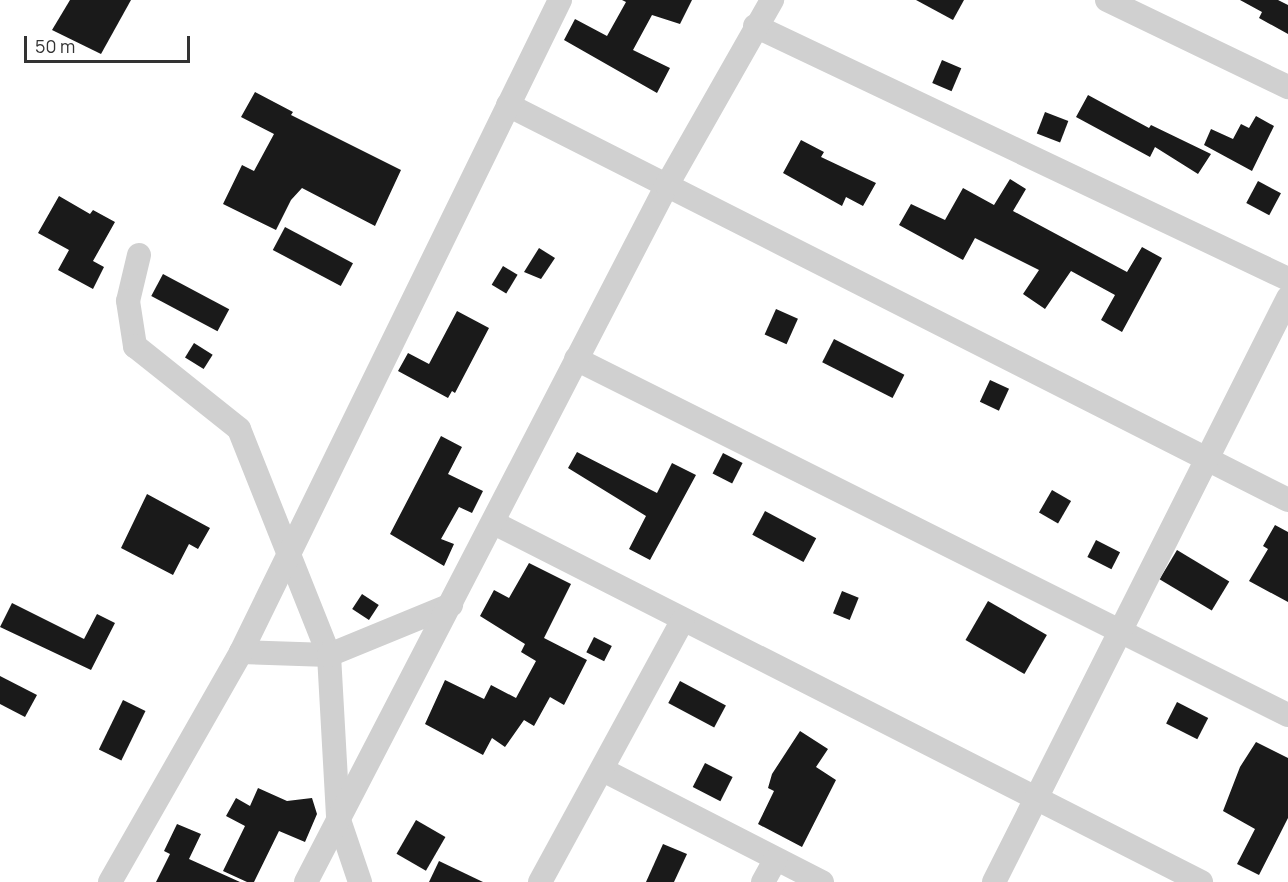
<!DOCTYPE html>
<style>
body{margin:0}
#map{position:relative;width:1288px;height:882px;overflow:hidden;background:#fff;font-family:Manrope,sans-serif}
div>[style]{position:absolute}
.building>*{inset:0;background:#1a1a1a;transform-origin:0 0}
.street>*{height:24px;margin:-12px;padding:0 12px;transform-origin:12px;border-radius:12px;background:#d0d0d0}
span{translate:-50% -50%;white-space:nowrap;text-align:center;line-height:1.15;-webkit-text-stroke:6px #fff;paint-order:stroke}
.scale{position:absolute;left:24px;top:36px;width:166px;height:27px;box-sizing:border-box;border:3px solid #333;border-top:0;padding-left:8px;font-size:18px;line-height:21px;white-space:nowrap;color:#333;-webkit-text-stroke:4px #fff;paint-order:stroke}
</style>
<div id="map">
<div class="building">
<i style="clip-path:polygon(70px 0,131px 0,101px 54px,52px 30px)"></i>
<i style="clip-path:polygon(622px 0,692px 0,680px 24px,652px 15px,633px 50px,670px 68px,657px 93px,564px 40px,575px 19px,607px 36px,626px 2px)"></i>
<i style="clip-path:polygon(916px 0,964px 0,953px 20px)"></i>
<i style="clip-path:polygon(1240px 0,1278px 0,1288px 5px,1288px 34px,1259px 18px,1262px 12px)"></i>
<i style="left:942px;top:60px;width:21px;height:25px;rotate:23deg"></i>
<i style="clip-path:polygon(255px 92px,293px 112px,291px 115px,401px 170px,375px 226px,302px 188px,291px 200px,276px 230px,223px 204px,242px 165px,254px 171px,274px 134px,241px 117px)"></i>
<i style="clip-path:polygon(1088px 95px,1149px 128px,1151px 125px,1211px 154px,1198px 174px,1155px 147px,1150px 157px,1076px 117px)"></i>
<i style="left:1045px;top:112px;width:25px;height:23px;rotate:21deg"></i>
<i style="clip-path:polygon(1256px 116px,1274px 126px,1252px 171px,1204px 145px,1211px 129px,1233px 139px,1241px 124px,1249px 128px)"></i>
<i style="clip-path:polygon(801px 140px,824px 152px,821px 157px,876px 183px,863px 206px,846px 197px,842px 206px,783px 173px)"></i>
<i style="clip-path:polygon(1010px 179px,1026px 189px,1013px 211px,1127px 272px,1142px 247px,1162px 258px,1122px 332px,1101px 320px,1115px 295px,1071px 271px,1045px 309px,1023px 294px,1039px 270px,975px 238px,963px 260px,899px 225px,911px 204px,945px 220px,963px 188px,994px 205px)"></i>
<i style="left:1258px;top:181px;width:26px;height:25px;rotate:28deg"></i>
<i style="clip-path:polygon(59px 196px,90px 214px,93px 210px,115px 222px,93px 261px,104px 267px,93px 289px,58px 270px,69px 250px,38px 233px)"></i>
<i style="left:285px;top:227px;width:77px;height:26px;rotate:28deg"></i>
<i style="clip-path:polygon(539px 248px,555px 258px,541px 279px,524px 272px)"></i>
<i style="left:503px;top:266px;width:17px;height:22px;rotate:31deg"></i>
<i style="left:163px;top:274px;width:75px;height:25px;rotate:28deg"></i>
<i style="left:776px;top:309px;width:24px;height:28px;rotate:24deg"></i>
<i style="clip-path:polygon(457px 311px,489px 328px,455px 393px,452px 391px,448px 398px,398px 371px,408px 353px,429px 364px)"></i>
<i style="left:834px;top:339px;width:79px;height:26px;rotate:27deg"></i>
<i style="left:194px;top:343px;width:22px;height:17px;rotate:32deg"></i>
<i style="left:990px;top:380px;width:21px;height:24px;rotate:25deg"></i>
<i style="clip-path:polygon(441px 436px,462px 447px,448px 474px,483px 491px,472px 513px,459px 507px,441px 539px,454px 544px,444px 566px,390px 534px)"></i>
<i style="clip-path:polygon(577px 452px,657px 493px,672px 463px,696px 475px,650px 560px,629px 549px,646px 516px,568px 468px)"></i>
<i style="left:723px;top:453px;width:22px;height:23px;rotate:27deg"></i>
<i style="left:1052px;top:490px;width:22px;height:26px;rotate:30deg"></i>
<i style="clip-path:polygon(147px 494px,210px 528px,198px 549px,189px 544px,173px 575px,121px 548px)"></i>
<i style="left:765px;top:511px;width:58px;height:27px;rotate:28deg"></i>
<i style="clip-path:polygon(1275px 525px,1288px 532px,1288px 602px,1249px 581px,1268px 549px,1263px 546px)"></i>
<i style="left:1096px;top:540px;width:27px;height:19px;rotate:27deg"></i>
<i style="left:1177px;top:550px;width:61px;height:34px;rotate:31deg"></i>
<i style="clip-path:polygon(529px 563px,571px 584px,544px 638px,587px 660px,564px 705px,550px 697px,534px 726px,524px 720px,505px 747px,492px 738px,483px 755px,425px 724px,445px 680px,484px 699px,491px 685px,516px 698px,536px 661px,521px 652px,525px 644px,480px 616px,494px 590px,509px 598px)"></i>
<i style="left:842px;top:591px;width:18px;height:24px;rotate:22deg"></i>
<i style="left:362px;top:594px;width:20px;height:18px;rotate:33deg"></i>
<i style="left:988px;top:601px;width:68px;height:45px;rotate:30deg"></i>
<i style="clip-path:polygon(12px 603px,84px 639px,97px 614px,115px 623px,91px 670px,0 627px)"></i>
<i style="left:594px;top:637px;width:20px;height:17px;rotate:27deg"></i>
<i style="clip-path:polygon(0 676px,37px 695px,25px 717px,0 704px)"></i>
<i style="left:680px;top:681px;width:52px;height:25px;rotate:28deg"></i>
<i style="left:123px;top:700px;width:25px;height:55px;rotate:26deg"></i>
<i style="left:1177px;top:702px;width:35px;height:24px;rotate:27deg"></i>
<i style="clip-path:polygon(800px 731px,828px 749px,816px 767px,836px 780px,802px 847px,758px 824px,774px 791px,768px 788px,772px 774px)"></i>
<i style="clip-path:polygon(1256px 742px,1288px 758px,1288px 818px,1259px 875px,1237px 864px,1255px 829px,1223px 811px,1240px 767px)"></i>
<i style="left:705px;top:763px;width:31px;height:27px;rotate:27deg"></i>
<i style="clip-path:polygon(258px 788px,287px 801px,312px 798px,317px 814px,305px 842px,279px 831px,254px 882px,247px 882px,223px 871px,245px 826px,226px 816px,236px 798px,250px 806px)"></i>
<i style="left:416px;top:820px;width:34px;height:39px;rotate:30deg"></i>
<i style="clip-path:polygon(177px 824px,201px 834px,189px 859px,240px 882px,156px 882px,170px 854px,164px 851px)"></i>
<i style="clip-path:polygon(663px 844px,687px 854px,674px 882px,646px 882px)"></i>
<i style="clip-path:polygon(439px 861px,483px 882px,429px 882px)"></i>
</div>
<div class="street">
<i style="left:1107px;top:0;width:201px;rotate:25.7deg"></i>
<i style="left:755px;top:26px;width:590px;rotate:25.39deg"></i>
<i style="left:508px;top:105px;width:874px;rotate:26.86deg"></i>
<i style="left:139px;top:255px;width:47px;rotate:103.4deg"></i>
<i style="left:128px;top:301px;width:46px;rotate:81.2deg"></i>
<i style="left:135px;top:346px;width:133px;rotate:38.6deg"></i>
<i style="left:239px;top:429px;width:243px;rotate:68.3deg"></i>
<i style="left:329px;top:655px;width:162px;rotate:86.8deg"></i>
<i style="left:338px;top:817px;width:69px;rotate:71.3deg"></i>
<i style="left:576px;top:359px;width:796px;rotate:26.57deg"></i>
<i style="left:494px;top:523px;width:793px;rotate:26.92deg"></i>
<i style="left:241px;top:652px;width:88px;rotate:2deg"></i>
<i style="left:329px;top:655px;width:132px;rotate:-22.3deg"></i>
<i style="left:603px;top:770px;width:246px;rotate:27.1deg"></i>
<i style="left:110px;top:882px;width:265px;rotate:-60.3deg"></i>
<i style="left:241px;top:652px;width:726px;rotate:-63.93deg"></i>
<i style="left:306px;top:882px;width:785px;rotate:-62.62deg"></i>
<i style="left:667px;top:185px;width:213px;rotate:-60.4deg"></i>
<i style="left:540px;top:882px;width:298px;rotate:-61.4deg"></i>
<i style="left:763px;top:882px;width:25px;rotate:-61deg"></i>
<i style="left:994px;top:882px;width:654px;rotate:-63.28deg"></i>
</div>
<div class="scale">50 m</div>
</div>
